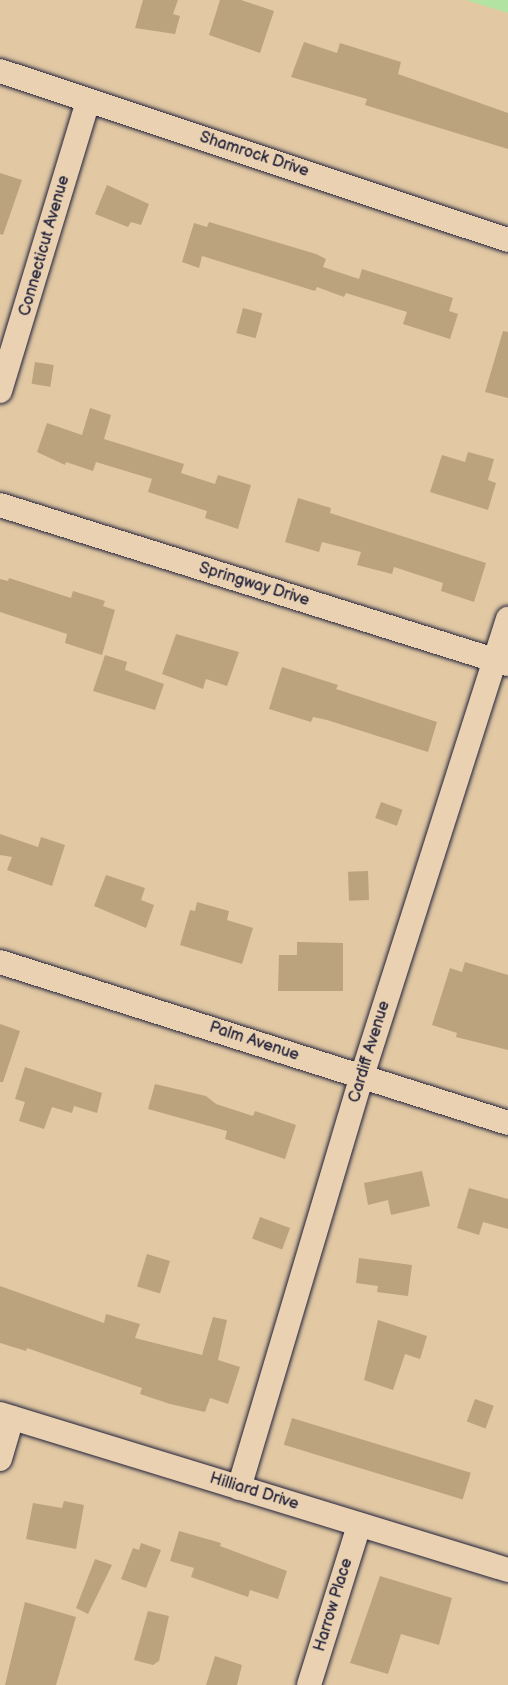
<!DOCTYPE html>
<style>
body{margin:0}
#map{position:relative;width:508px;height:1685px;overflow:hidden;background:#e2c9a4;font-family:"Balsamiq Sans",sans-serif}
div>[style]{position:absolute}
.green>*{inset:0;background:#b2e3a2}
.building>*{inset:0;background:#bba37d;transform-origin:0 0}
.roads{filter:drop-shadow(0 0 2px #22223b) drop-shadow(0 0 2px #22223b)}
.minor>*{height:24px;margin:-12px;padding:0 12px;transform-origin:12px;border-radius:12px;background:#e9d1b1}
span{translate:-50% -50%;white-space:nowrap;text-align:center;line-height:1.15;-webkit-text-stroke:4.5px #e9d1b1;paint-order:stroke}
.street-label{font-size:16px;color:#22223b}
</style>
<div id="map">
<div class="green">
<i style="clip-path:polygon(466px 0,508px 0,508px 13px)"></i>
</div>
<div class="building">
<i style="clip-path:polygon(143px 0,178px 0,173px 14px,180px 16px,175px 34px,135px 28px)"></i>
<i style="clip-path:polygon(220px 0,241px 0,274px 11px,260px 53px,209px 35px)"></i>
<i style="clip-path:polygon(304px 42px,337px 53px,340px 43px,401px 62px,398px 74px,508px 113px,508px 149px,365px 105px,367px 99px,291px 77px)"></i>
<i style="clip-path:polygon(0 173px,22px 180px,3px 235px,0 234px)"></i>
<i style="clip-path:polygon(107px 185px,149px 204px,141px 225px,131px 222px,128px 227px,95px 214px)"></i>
<i style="clip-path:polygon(209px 222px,316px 254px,326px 259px,323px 267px,359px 279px,362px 269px,453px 298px,449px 311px,458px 314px,450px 339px,403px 324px,407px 312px,346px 293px,344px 297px,317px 287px,315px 291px,202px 256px,199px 268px,182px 262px,194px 223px,207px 227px)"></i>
<i style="left:243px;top:308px;width:20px;height:26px;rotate:15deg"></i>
<i style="clip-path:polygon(503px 331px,508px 332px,508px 398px,485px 392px)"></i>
<i style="left:35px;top:362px;width:19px;height:22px;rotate:9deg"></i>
<i style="clip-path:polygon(90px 408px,111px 415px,104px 439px,184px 464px,181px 473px,215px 484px,218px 475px,251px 485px,238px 529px,205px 518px,207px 511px,148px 492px,152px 479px,96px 462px,93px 471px,66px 462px,65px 465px,37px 452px,47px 423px,82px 435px)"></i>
<i style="clip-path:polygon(468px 452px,494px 459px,488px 480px,496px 483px,488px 510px,430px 492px,442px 455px,465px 462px)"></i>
<i style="clip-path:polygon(298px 498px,331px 508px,330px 513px,486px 563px,474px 602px,441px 591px,443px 583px,394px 567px,392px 574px,357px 565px,361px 552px,322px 542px,319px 552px,285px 542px)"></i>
<i style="clip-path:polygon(9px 578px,71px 598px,73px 591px,105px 601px,103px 606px,115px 610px,102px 655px,65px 643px,67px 634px,0 612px,0 579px,8px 581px)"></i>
<i style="clip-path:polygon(176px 634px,239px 652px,227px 686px,206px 679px,203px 689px,162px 674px)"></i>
<i style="clip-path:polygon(105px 655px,127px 662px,125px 670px,164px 684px,155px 710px,93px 691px)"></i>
<i style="clip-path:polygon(282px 667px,338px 685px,336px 689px,437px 722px,428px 752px,327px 720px,313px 717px,311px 722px,269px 709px)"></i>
<i style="left:381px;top:802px;width:23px;height:17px;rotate:20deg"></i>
<i style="clip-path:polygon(0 834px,38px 847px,41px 837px,65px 845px,52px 886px,7px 870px,12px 857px,0 855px)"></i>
<i style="left:368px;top:871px;width:29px;height:20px;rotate:88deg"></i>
<i style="clip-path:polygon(106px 875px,145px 888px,141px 900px,154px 905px,146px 928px,94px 906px)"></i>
<i style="clip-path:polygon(197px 902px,229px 911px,227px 920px,253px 928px,242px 964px,180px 945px,190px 910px,195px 911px)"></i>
<i style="clip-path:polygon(297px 942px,343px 943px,343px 991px,278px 991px,279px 955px,297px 955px)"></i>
<i style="clip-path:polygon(465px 962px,508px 975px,508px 1050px,456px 1037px,457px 1033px,432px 1025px,450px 968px,462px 972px)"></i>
<i style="clip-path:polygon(0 1024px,20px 1031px,3px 1082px,0 1082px)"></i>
<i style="clip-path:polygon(25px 1067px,102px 1093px,97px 1113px,74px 1106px,72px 1113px,52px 1107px,44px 1129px,19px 1121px,25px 1102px,15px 1099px)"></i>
<i style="clip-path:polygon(155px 1084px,206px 1096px,216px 1104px,253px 1116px,255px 1111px,296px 1125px,285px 1159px,225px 1139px,227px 1131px,148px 1109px)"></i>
<i style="clip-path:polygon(422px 1171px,430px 1206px,391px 1215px,388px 1200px,368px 1205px,364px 1183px)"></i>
<i style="clip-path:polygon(469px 1188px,508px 1199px,508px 1229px,483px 1222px,479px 1235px,457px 1228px)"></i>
<i style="left:260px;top:1217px;width:32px;height:23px;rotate:20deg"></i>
<i style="left:147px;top:1254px;width:24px;height:34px;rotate:17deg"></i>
<i style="clip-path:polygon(359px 1258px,412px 1265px,408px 1296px,377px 1292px,378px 1286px,356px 1283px)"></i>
<i style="clip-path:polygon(0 1286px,104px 1323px,106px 1314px,140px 1324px,135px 1338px,202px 1355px,213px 1317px,227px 1320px,218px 1360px,240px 1367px,228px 1404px,210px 1398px,205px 1412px,170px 1404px,140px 1394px,142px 1388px,27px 1348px,26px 1351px,0 1343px)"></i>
<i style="clip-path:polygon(378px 1320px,427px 1336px,420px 1359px,405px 1354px,393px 1390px,364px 1380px)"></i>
<i style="left:475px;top:1399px;width:20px;height:24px;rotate:20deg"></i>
<i style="left:292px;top:1418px;width:187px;height:28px;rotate:17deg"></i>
<i style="clip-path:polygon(64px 1501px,84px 1505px,76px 1549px,26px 1539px,33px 1503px,62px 1508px)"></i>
<i style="clip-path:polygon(179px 1531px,221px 1543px,220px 1546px,287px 1571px,278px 1599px,250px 1590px,248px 1597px,191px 1577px,194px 1568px,170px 1561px)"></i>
<i style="clip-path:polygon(141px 1543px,161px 1550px,146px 1588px,121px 1579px,133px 1548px,139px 1550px)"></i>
<i style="clip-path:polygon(95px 1559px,112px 1565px,88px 1614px,76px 1608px)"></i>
<i style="clip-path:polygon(380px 1576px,452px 1598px,439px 1645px,401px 1634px,388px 1674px,350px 1663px)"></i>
<i style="clip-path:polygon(25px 1602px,76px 1617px,56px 1685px,5px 1685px)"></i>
<i style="clip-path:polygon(148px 1611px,169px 1616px,159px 1661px,153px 1665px,134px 1660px)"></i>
<i style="clip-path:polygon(215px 1656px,242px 1665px,237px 1685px,206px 1685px)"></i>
</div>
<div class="roads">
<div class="minor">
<i style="left:0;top:71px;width:535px;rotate:18.4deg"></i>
<i style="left:0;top:391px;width:303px;rotate:-73.1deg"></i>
<i style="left:0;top:505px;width:531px;rotate:17.41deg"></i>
<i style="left:0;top:962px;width:533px;rotate:17.58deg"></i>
<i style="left:0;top:1414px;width:531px;rotate:17.07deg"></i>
<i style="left:0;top:1459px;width:43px;rotate:-73.7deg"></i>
<i style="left:239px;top:1488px;width:430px;rotate:-73.4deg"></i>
<i style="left:362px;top:1076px;width:480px;rotate:-72.3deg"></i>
<i style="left:309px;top:1685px;width:168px;rotate:-72.6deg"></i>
</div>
</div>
<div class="street-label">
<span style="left:254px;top:155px;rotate:18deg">Shamrock Drive</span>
<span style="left:45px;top:246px;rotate:-74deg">Connecticut Avenue</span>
<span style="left:254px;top:585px;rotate:17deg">Springway Drive</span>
<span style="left:254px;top:1042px;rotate:18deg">Palm Avenue</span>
<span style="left:370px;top:1052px;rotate:-73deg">Cardiff Avenue</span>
<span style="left:254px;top:1492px;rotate:17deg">Hilliard Drive</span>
<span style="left:334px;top:1605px;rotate:-73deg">Harrow Place</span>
</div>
</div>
